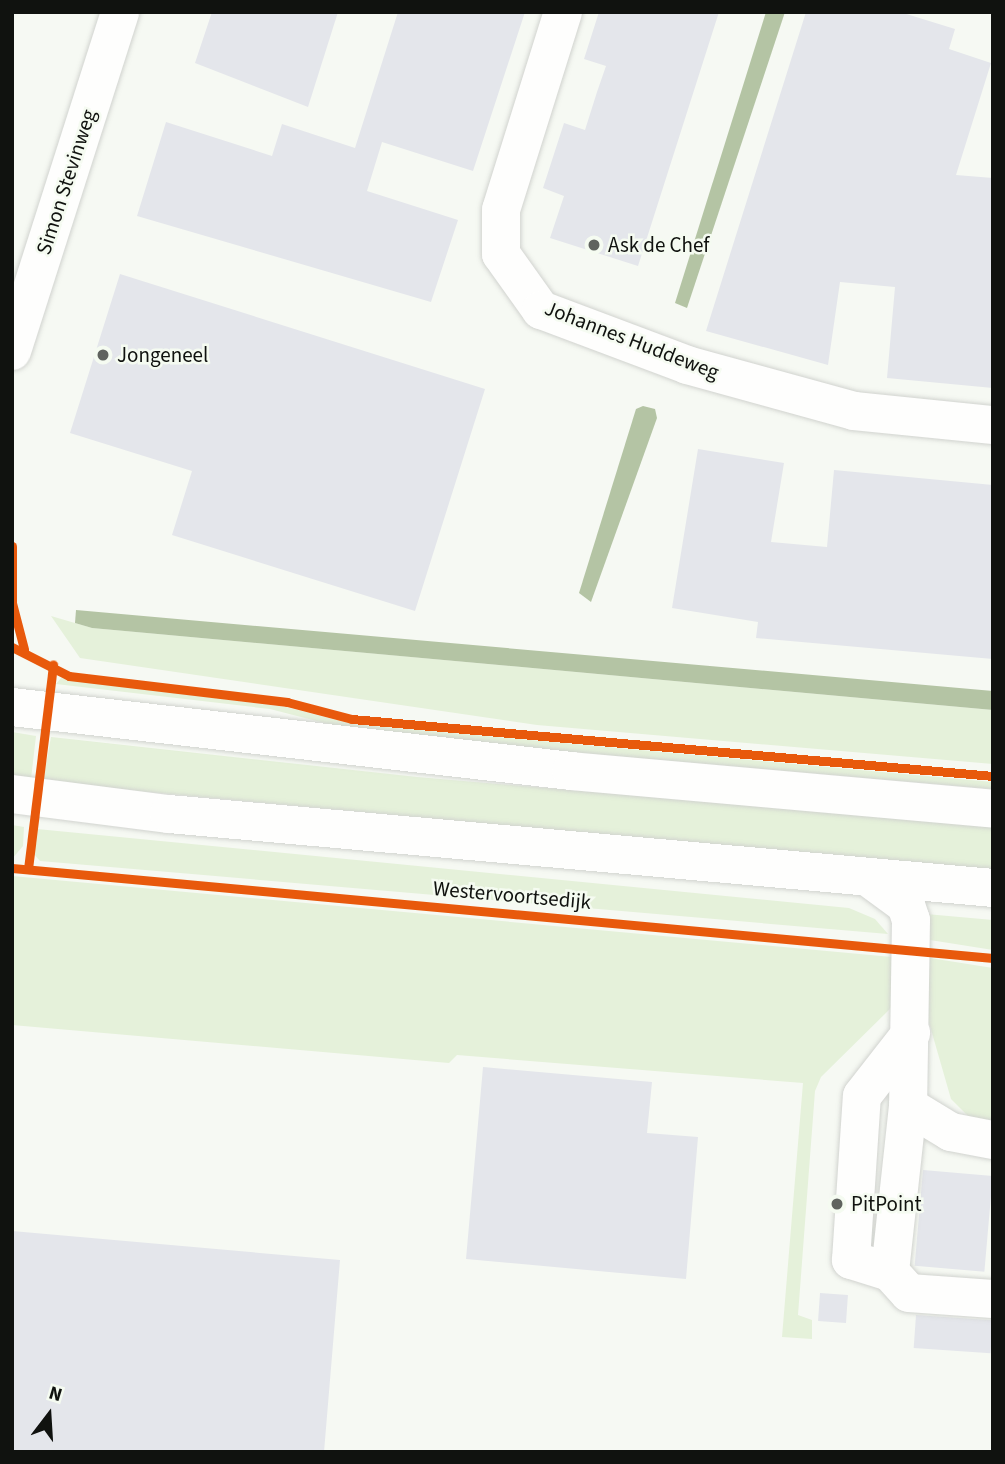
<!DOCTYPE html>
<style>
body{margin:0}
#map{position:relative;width:1005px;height:1464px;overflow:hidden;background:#f6f9f3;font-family:"Source Sans 3",sans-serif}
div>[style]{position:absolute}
.green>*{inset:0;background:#e5f1da}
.water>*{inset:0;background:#b4c4a4}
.building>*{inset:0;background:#e4e6eb;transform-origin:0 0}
.roads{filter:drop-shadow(0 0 2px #d1d3cf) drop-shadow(0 0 2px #d1d3cf)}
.minor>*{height:38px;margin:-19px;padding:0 19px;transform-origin:19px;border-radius:19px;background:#fefefd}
.major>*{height:38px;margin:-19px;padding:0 19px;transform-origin:19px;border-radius:19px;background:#fefefd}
.cycleway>*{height:9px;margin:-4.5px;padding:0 4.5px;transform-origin:4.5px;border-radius:4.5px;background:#e8590c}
.dots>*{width:19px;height:19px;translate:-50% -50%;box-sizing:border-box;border:4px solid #f5fbf1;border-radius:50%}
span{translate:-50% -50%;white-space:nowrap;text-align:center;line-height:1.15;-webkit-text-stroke:5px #f5fbf1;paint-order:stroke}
.street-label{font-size:21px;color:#10120f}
.poi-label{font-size:21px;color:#10120f}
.left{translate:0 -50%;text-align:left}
.frame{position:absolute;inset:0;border:14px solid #10120f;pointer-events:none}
.north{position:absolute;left:14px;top:1380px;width:70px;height:70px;-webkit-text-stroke:5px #f5fbf1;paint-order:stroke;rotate:17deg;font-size:19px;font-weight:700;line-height:28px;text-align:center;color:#10120f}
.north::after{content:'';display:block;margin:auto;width:24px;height:32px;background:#10120f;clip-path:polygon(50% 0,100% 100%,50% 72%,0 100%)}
</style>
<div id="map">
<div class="green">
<i style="clip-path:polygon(51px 616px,92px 628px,993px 710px,993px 764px,537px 725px,121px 664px,80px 658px)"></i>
<i style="clip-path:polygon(61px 678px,286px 707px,352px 724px,993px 782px,993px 789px,371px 735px,270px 709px,56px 684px)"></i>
<i style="clip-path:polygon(12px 732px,36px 736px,31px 779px,12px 777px)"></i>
<i style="clip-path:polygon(51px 737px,417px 777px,993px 826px,993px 871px,43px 782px)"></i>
<i style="clip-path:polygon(12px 825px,24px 827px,23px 846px,12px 859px)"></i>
<i style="clip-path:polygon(37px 829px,849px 908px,875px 919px,888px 934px,40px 861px,33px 853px)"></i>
<i style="clip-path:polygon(12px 876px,892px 957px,893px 1006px,821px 1077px,815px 1091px,798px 1315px,812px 1320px,812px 1339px,782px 1337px,803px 1083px,457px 1055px,449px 1063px,12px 1025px)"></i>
<i style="clip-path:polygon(926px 914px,993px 920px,993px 950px,930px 940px)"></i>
<i style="clip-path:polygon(930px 958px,993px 968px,993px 1122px,969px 1117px,951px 1099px,926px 1012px)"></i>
</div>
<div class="water">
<i style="clip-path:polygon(766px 12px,785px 12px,687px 308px,675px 303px)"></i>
<i style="clip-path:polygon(643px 406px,655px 409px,657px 418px,591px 602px,579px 593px,636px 409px)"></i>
<i style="clip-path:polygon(76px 610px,993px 691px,993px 710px,92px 628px,75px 623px)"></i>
</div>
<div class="building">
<i style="clip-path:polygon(212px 12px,338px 12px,308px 107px,195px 63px)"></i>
<i style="clip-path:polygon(398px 12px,525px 12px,473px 171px,382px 142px,367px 191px,458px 220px,431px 302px,137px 216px,166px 122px,272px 156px,282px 124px,355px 148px)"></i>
<i style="clip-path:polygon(599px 12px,719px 12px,638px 266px,550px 238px,564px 196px,543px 188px,564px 123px,585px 130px,597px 92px,606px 66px,584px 59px)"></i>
<i style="clip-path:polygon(806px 12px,900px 12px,955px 29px,949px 49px,991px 63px,956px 175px,993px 178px,993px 388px,887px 378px,895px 287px,840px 282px,828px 365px,706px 331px)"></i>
<i style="clip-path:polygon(120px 274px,485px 389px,415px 611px,172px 535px,192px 471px,70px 433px)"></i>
<i style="clip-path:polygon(698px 449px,784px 463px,771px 542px,827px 547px,834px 470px,993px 485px,993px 659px,756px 638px,758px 622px,672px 608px)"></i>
<i style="clip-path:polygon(483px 1067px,652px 1082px,647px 1133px,698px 1137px,686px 1279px,466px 1259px)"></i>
<i style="left:923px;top:1170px;width:70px;height:96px;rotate:5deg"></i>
<i style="clip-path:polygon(12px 1231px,340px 1260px,324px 1452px,12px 1452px)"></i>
<i style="left:820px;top:1293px;width:28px;height:28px;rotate:4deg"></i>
<i style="left:916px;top:1315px;width:77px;height:33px;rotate:4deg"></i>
</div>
<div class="roads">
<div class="minor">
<i style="left:563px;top:12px;width:207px;rotate:107.4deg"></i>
<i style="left:501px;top:210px;width:44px;rotate:90deg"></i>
<i style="left:501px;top:254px;width:69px;rotate:54.5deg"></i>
<i style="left:541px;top:310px;width:156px;rotate:20.6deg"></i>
<i style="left:687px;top:365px;width:173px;rotate:15.4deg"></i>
<i style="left:854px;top:411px;width:140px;rotate:5.8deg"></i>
<i style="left:12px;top:351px;width:356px;rotate:-72.3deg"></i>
<i style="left:869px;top:878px;width:46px;rotate:36.1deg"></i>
<i style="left:906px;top:905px;width:16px;rotate:72deg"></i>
<i style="left:911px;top:920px;width:186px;rotate:90.9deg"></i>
<i style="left:908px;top:1106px;width:167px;rotate:96.2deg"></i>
<i style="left:890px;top:1272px;width:28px;rotate:48deg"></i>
<i style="left:909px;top:1293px;width:84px;rotate:4.1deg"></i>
<i style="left:908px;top:1106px;width:50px;rotate:31.2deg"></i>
<i style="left:951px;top:1132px;width:43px;rotate:10.8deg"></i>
<i style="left:890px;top:1272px;width:41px;rotate:-162.9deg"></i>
<i style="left:851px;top:1260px;width:164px;rotate:-86.2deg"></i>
<i style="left:862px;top:1096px;width:80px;rotate:-52.1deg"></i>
</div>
<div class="major">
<i style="left:12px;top:707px;width:563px;rotate:6.53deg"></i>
<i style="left:571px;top:771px;width:424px;rotate:5.1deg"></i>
<i style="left:12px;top:794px;width:158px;rotate:7.3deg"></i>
<i style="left:169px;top:814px;width:827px;rotate:5.13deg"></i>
</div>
</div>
<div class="cycleway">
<i style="left:12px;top:546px;width:57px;rotate:90deg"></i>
<i style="left:12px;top:603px;width:48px;rotate:75.4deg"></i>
<i style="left:12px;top:647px;width:64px;rotate:27deg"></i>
<i style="left:69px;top:676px;width:220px;rotate:6.8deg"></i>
<i style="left:287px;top:702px;width:67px;rotate:14.7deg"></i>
<i style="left:352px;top:719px;width:644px;rotate:5.08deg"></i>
<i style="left:12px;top:868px;width:985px;rotate:5.24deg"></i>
<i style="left:28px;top:869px;width:206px;rotate:-83deg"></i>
</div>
<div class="dots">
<i style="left:594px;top:245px;background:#60635f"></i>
<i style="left:103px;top:355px;background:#60635f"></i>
<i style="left:837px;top:1204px;background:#60635f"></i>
</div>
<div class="street-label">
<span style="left:66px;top:182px;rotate:-72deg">Simon Stevinweg</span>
<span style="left:632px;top:340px;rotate:21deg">Johannes Huddeweg</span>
<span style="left:512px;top:895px;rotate:5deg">Westervoortsedijk</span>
</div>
<div class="poi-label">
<span class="left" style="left:608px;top:245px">Ask de Chef</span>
<span class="left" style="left:117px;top:355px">Jongeneel</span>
<span class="left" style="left:851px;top:1204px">PitPoint</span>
</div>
<div class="frame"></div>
<div class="north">N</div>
</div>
